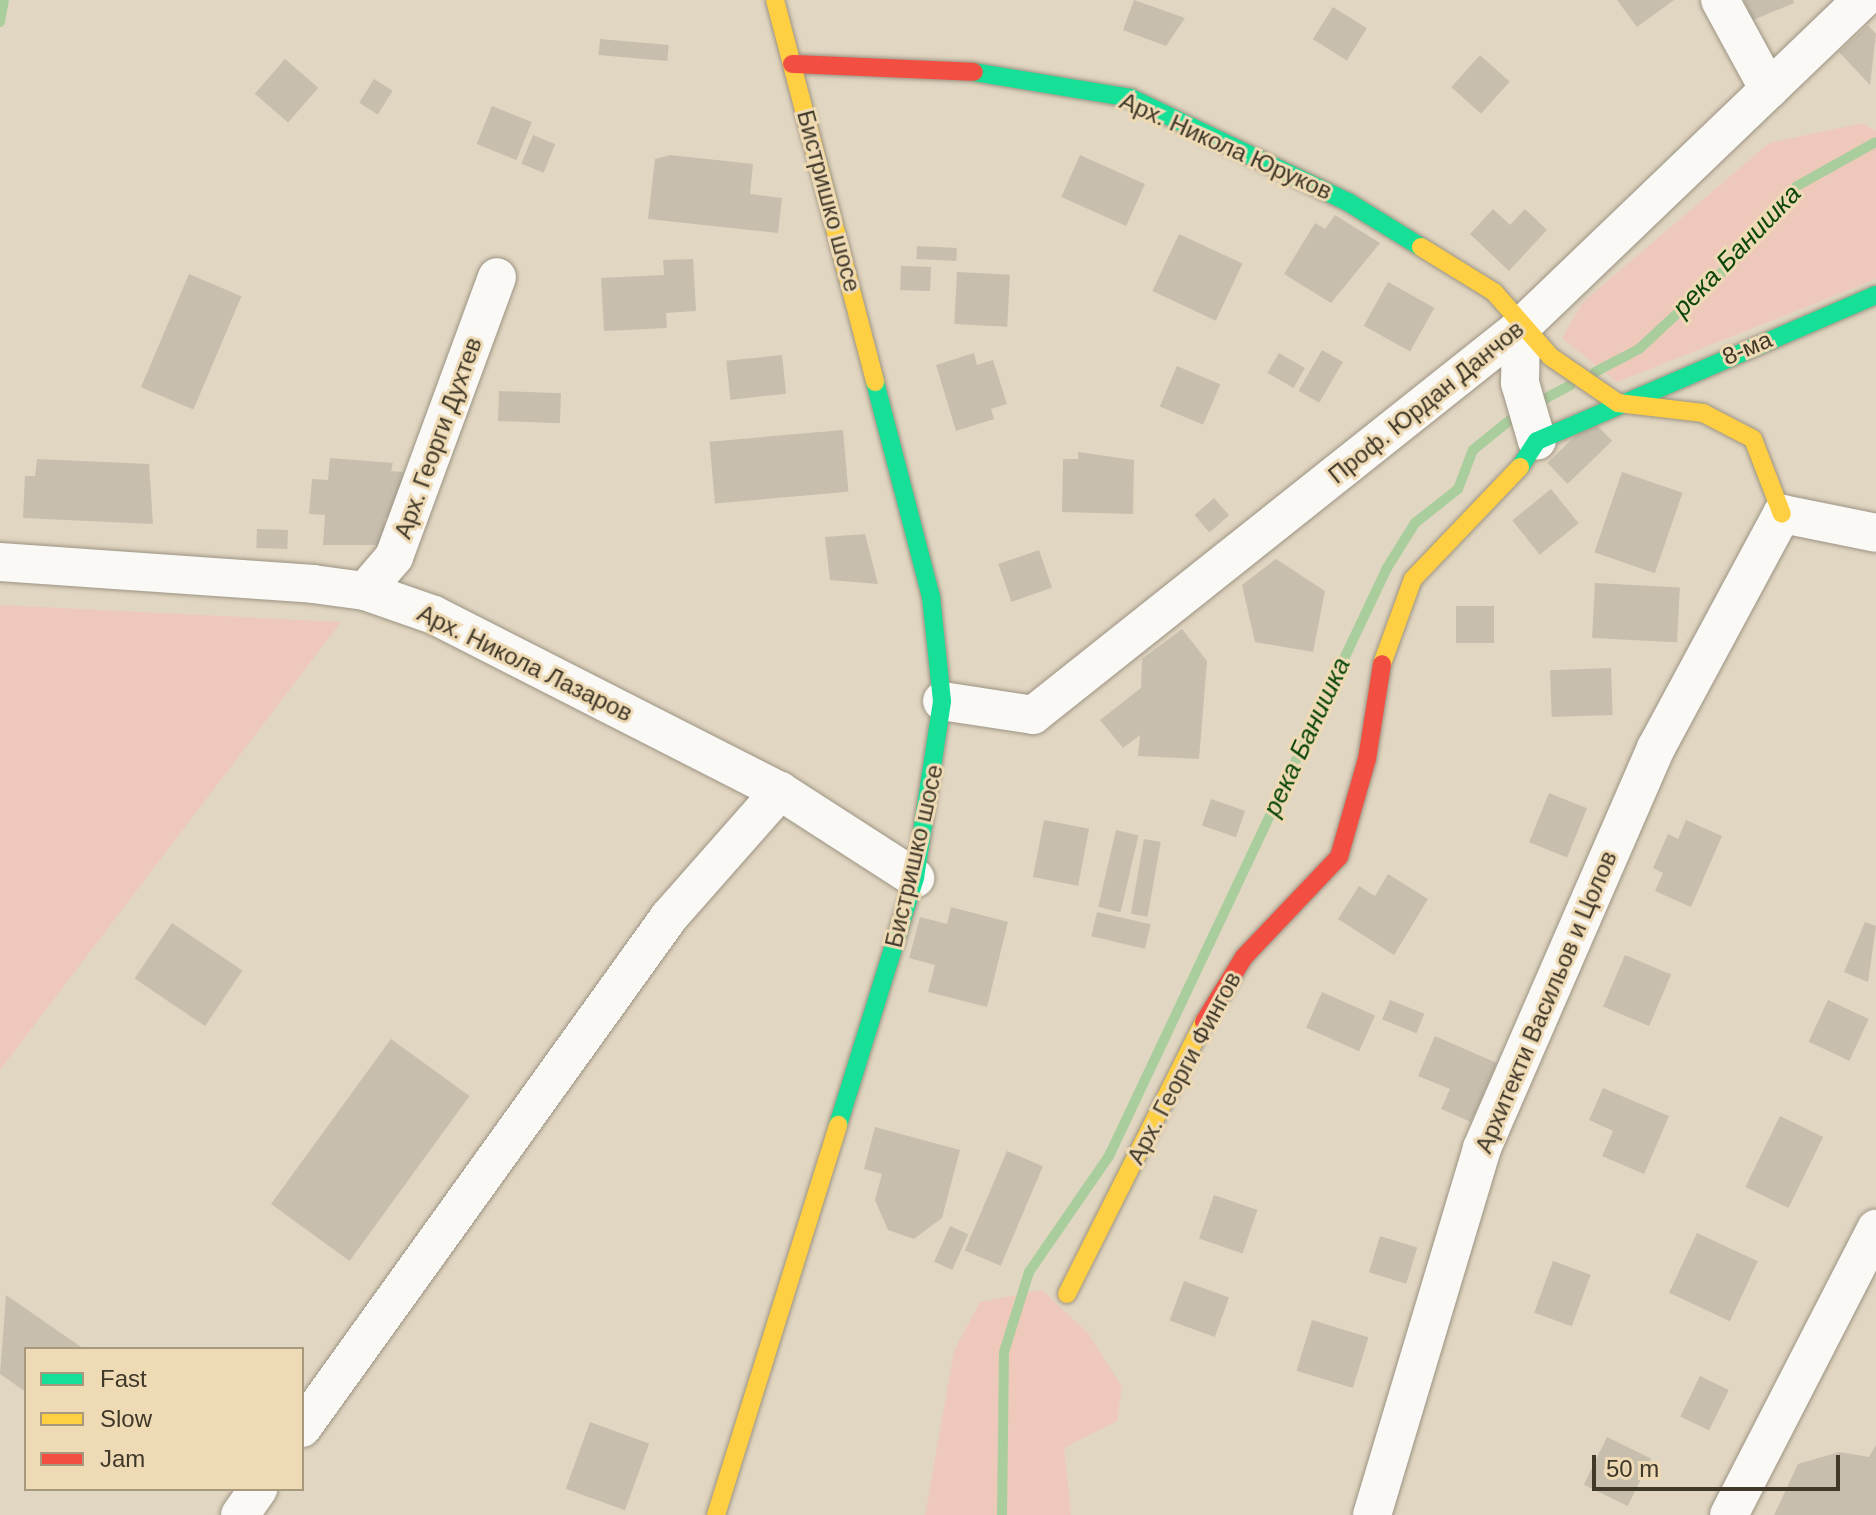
<!DOCTYPE html>
<meta charset="utf-8">
<style>
body{margin:0}
#map{position:relative;width:1876px;height:1515px;overflow:hidden;background:#e1d6c1;font-family:Helvetica,sans-serif}
div>[style]{position:absolute}
.green>*{inset:0;background:#efc8bc}
.stream>*{height:10px;margin:-5px;padding:0 5px;transform-origin:5px;border-radius:5px;background:#a9cd9c}
.building>*{inset:0;background:#c7beae;transform-origin:0 0}
.roads{filter:drop-shadow(0 0 2px #9c9383) drop-shadow(0 0 2px #9c9383)}
.street>*{height:38px;margin:-19px;padding:0 19px;transform-origin:19px;border-radius:19px;background:#faf9f6}
.fast>*{height:18px;margin:-9px;padding:0 9px;transform-origin:9px;border-radius:9px;background:#16e098}
.slow>*{height:18px;margin:-9px;padding:0 9px;transform-origin:9px;border-radius:9px;background:#ffcf43}
.jam>*{height:18px;margin:-9px;padding:0 9px;transform-origin:9px;border-radius:9px;background:#f24e42}
span{translate:-50% -50%;white-space:nowrap;text-align:center;line-height:1.15;-webkit-text-stroke:6px #eedab4;paint-order:stroke}
.street-label{font-size:24px;color:#403829}
.water-label{font-size:26px;color:#0b460a;font-style:italic}
.legend{position:absolute;left:24px;top:1347px;width:280px;height:144px;box-sizing:border-box;background:#eedab4;border:2px solid #a8997c;margin:0;padding:10px 14px;list-style:none;font-size:24px;color:#403829}
.legend li{display:flex;align-items:center;gap:16px;height:40px}
.legend b{width:40px;border:2px solid #a8997c}
.scale{position:absolute;left:1592px;top:1455px;width:248px;height:36px;box-sizing:border-box;border:4px solid #403829;border-top:0;padding-left:10px;font-size:24px;line-height:28px;white-space:nowrap;color:#403829;-webkit-text-stroke:6px #eedab4;paint-order:stroke}
</style>
<div id="map">
<div class="green">
<i style="clip-path:polygon(1863px 123px,1876px 131px,1876px 279px,1617px 382px,1562px 338px,1583px 302px,1769px 143px)"></i>
<i style="clip-path:polygon(0 605px,341px 622px,0 1070px)"></i>
<i style="clip-path:polygon(1042px 1290px,1088px 1333px,1122px 1387px,1117px 1421px,1064px 1448px,1071px 1515px,925px 1515px,954px 1351px,980px 1302px)"></i>
</div>
<div class="stream">
<i style="left:0;top:22px;width:22px;rotate:-80deg"></i>
<i style="left:1595px;top:372px;width:50px;rotate:-27.6deg"></i>
<i style="left:1639px;top:349px;width:135px;rotate:-42.9deg"></i>
<i style="left:1738px;top:257px;width:92px;rotate:-50.3deg"></i>
<i style="left:1797px;top:186px;width:90px;rotate:-29.1deg"></i>
<i style="left:1535px;top:404px;width:40px;rotate:-28deg"></i>
<i style="left:1002px;top:1515px;width:163px;rotate:-89.3deg"></i>
<i style="left:1004px;top:1352px;width:84px;rotate:-72.6deg"></i>
<i style="left:1029px;top:1272px;width:141px;rotate:-55.4deg"></i>
<i style="left:1109px;top:1156px;width:650px;rotate:-64.7deg"></i>
<i style="left:1387px;top:568px;width:53px;rotate:-58.1deg"></i>
<i style="left:1415px;top:523px;width:55px;rotate:-38.3deg"></i>
<i style="left:1458px;top:489px;width:42px;rotate:-69deg"></i>
<i style="left:1473px;top:450px;width:62px;rotate:-39.1deg"></i>
</div>
<div class="building">
<i style="clip-path:polygon(1134px 0,1185px 18px,1166px 46px,1123px 30px)"></i>
<i style="clip-path:polygon(1617px 0,1674px 0,1637px 27px)"></i>
<i style="clip-path:polygon(1744px 0,1793px 0,1794px 3px,1753px 20px)"></i>
<i style="left:1333px;top:7px;width:40px;height:38px;rotate:32deg"></i>
<i style="clip-path:polygon(1868px 25px,1876px 34px,1870px 85px,1839px 52px)"></i>
<i style="left:600px;top:39px;width:69px;height:16px;rotate:5deg"></i>
<i style="left:1480px;top:55px;width:40px;height:43px;rotate:42deg"></i>
<i style="left:285px;top:59px;width:44px;height:46px;rotate:41deg"></i>
<i style="left:374px;top:79px;width:22px;height:28px;rotate:32deg"></i>
<i style="left:492px;top:106px;width:43px;height:41px;rotate:22deg"></i>
<i style="left:533px;top:135px;width:24px;height:31px;rotate:22deg"></i>
<i style="clip-path:polygon(670px 155px,753px 164px,750px 194px,782px 198px,778px 233px,648px 219px,655px 159px)"></i>
<i style="left:1080px;top:155px;width:71px;height:46px;rotate:24deg"></i>
<i style="clip-path:polygon(1493px 209px,1510px 225px,1525px 209px,1547px 230px,1509px 271px,1470px 234px)"></i>
<i style="clip-path:polygon(1335px 215px,1380px 243px,1331px 303px,1284px 274px,1315px 223px,1325px 229px)"></i>
<i style="left:1179px;top:234px;width:70px;height:63px;rotate:25deg"></i>
<i style="left:917px;top:246px;width:40px;height:13px;rotate:3deg"></i>
<i style="clip-path:polygon(693px 259px,696px 311px,666px 313px,667px 328px,604px 331px,601px 278px,664px 275px,663px 260px)"></i>
<i style="left:901px;top:266px;width:30px;height:24px;rotate:2deg"></i>
<i style="left:957px;top:272px;width:53px;height:52px;rotate:3deg"></i>
<i style="left:189px;top:274px;width:57px;height:123px;rotate:23deg"></i>
<i style="left:1388px;top:282px;width:53px;height:50px;rotate:29deg"></i>
<i style="left:1322px;top:350px;width:24px;height:47px;rotate:30deg"></i>
<i style="clip-path:polygon(974px 353px,977px 365px,993px 360px,1007px 404px,991px 409px,994px 419px,956px 431px,936px 365px)"></i>
<i style="left:1279px;top:353px;width:30px;height:23px;rotate:30deg"></i>
<i style="left:782px;top:355px;width:39px;height:56px;rotate:84deg"></i>
<i style="left:1177px;top:366px;width:47px;height:44px;rotate:23deg"></i>
<i style="left:499px;top:391px;width:62px;height:30px;rotate:2deg"></i>
<i style="left:1592px;top:420px;width:29px;height:62px;rotate:46deg"></i>
<i style="left:843px;top:430px;width:62px;height:134px;rotate:85deg"></i>
<i style="clip-path:polygon(1078px 452px,1134px 460px,1133px 514px,1062px 512px,1063px 459px,1078px 459px)"></i>
<i style="clip-path:polygon(330px 458px,393px 463px,391px 471px,403px 472px,400px 519px,385px 518px,384px 545px,323px 545px,325px 515px,309px 514px,312px 479px,328px 480px)"></i>
<i style="clip-path:polygon(37px 459px,149px 464px,153px 524px,23px 518px,25px 476px,35px 476px)"></i>
<i style="left:1622px;top:472px;width:64px;height:85px;rotate:19deg"></i>
<i style="left:1551px;top:489px;width:44px;height:50px;rotate:51deg"></i>
<i style="left:1214px;top:498px;width:23px;height:26px;rotate:49deg"></i>
<i style="left:257px;top:529px;width:31px;height:19px;rotate:2deg"></i>
<i style="clip-path:polygon(865px 534px,878px 584px,830px 580px,825px 537px)"></i>
<i style="left:1039px;top:550px;width:40px;height:43px;rotate:71deg"></i>
<i style="clip-path:polygon(1276px 559px,1325px 591px,1313px 652px,1255px 642px,1242px 585px)"></i>
<i style="left:1595px;top:583px;width:85px;height:55px;rotate:3deg"></i>
<i style="left:1456px;top:606px;width:38px;height:37px"></i>
<i style="clip-path:polygon(1182px 629px,1207px 661px,1199px 759px,1138px 756px,1140px 735px,1123px 748px,1100px 720px,1141px 688px,1142px 659px)"></i>
<i style="left:1611px;top:668px;width:47px;height:61px;rotate:88deg"></i>
<i style="left:1549px;top:793px;width:41px;height:53px;rotate:22deg"></i>
<i style="left:1211px;top:799px;width:36px;height:28px;rotate:19deg"></i>
<i style="left:1044px;top:820px;width:46px;height:58px;rotate:11deg"></i>
<i style="clip-path:polygon(1686px 820px,1722px 836px,1691px 907px,1655px 891px,1663px 873px,1653px 868px,1668px 834px,1678px 839px)"></i>
<i style="left:1116px;top:830px;width:23px;height:79px;rotate:13deg"></i>
<i style="left:1144px;top:839px;width:17px;height:76px;rotate:10deg"></i>
<i style="clip-path:polygon(1388px 874px,1428px 899px,1394px 955px,1338px 919px,1359px 886px,1375px 896px)"></i>
<i style="clip-path:polygon(951px 907px,1008px 922px,987px 1007px,928px 992px,935px 965px,909px 958px,920px 917px,947px 924px)"></i>
<i style="left:1097px;top:912px;width:55px;height:25px;rotate:13deg"></i>
<i style="clip-path:polygon(1865px 922px,1876px 926px,1868px 982px,1844px 972px)"></i>
<i style="left:172px;top:923px;width:85px;height:67px;rotate:34deg"></i>
<i style="left:1625px;top:955px;width:50px;height:56px;rotate:23deg"></i>
<i style="left:1322px;top:992px;width:58px;height:39px;rotate:24deg"></i>
<i style="left:1390px;top:1000px;width:37px;height:21px;rotate:22deg"></i>
<i style="left:1828px;top:1000px;width:45px;height:46px;rotate:25deg"></i>
<i style="clip-path:polygon(1435px 1036px,1497px 1063px,1471px 1122px,1441px 1109px,1450px 1089px,1418px 1076px)"></i>
<i style="left:391px;top:1039px;width:97px;height:204px;rotate:36deg"></i>
<i style="clip-path:polygon(1603px 1088px,1669px 1116px,1644px 1174px,1602px 1156px,1613px 1131px,1589px 1120px)"></i>
<i style="left:1780px;top:1116px;width:48px;height:79px;rotate:26deg"></i>
<i style="clip-path:polygon(875px 1127px,960px 1150px,942px 1218px,914px 1239px,888px 1230px,875px 1200px,882px 1174px,864px 1169px)"></i>
<i style="left:1007px;top:1151px;width:39px;height:108px;rotate:23deg"></i>
<i style="left:1214px;top:1195px;width:46px;height:46px;rotate:19deg"></i>
<i style="left:950px;top:1226px;width:20px;height:39px;rotate:24deg"></i>
<i style="left:1697px;top:1233px;width:67px;height:66px;rotate:25deg"></i>
<i style="left:1380px;top:1236px;width:39px;height:38px;rotate:17deg"></i>
<i style="left:1553px;top:1261px;width:40px;height:55px;rotate:20deg"></i>
<i style="left:1184px;top:1281px;width:48px;height:42px;rotate:20deg"></i>
<i style="clip-path:polygon(6px 1295px,84px 1349px,26px 1349px,26px 1392px,0 1374px)"></i>
<i style="left:1312px;top:1320px;width:59px;height:53px;rotate:17deg"></i>
<i style="left:1700px;top:1376px;width:32px;height:45px;rotate:26deg"></i>
<i style="left:590px;top:1422px;width:63px;height:71px;rotate:20deg"></i>
<i style="left:1607px;top:1437px;width:49px;height:53px;rotate:26deg"></i>
<i style="clip-path:polygon(1876px 1445px,1876px 1515px,1774px 1515px,1798px 1464px,1839px 1452px,1869px 1457px)"></i>
</div>
<div class="roads">
<div class="street">
<i style="left:1720px;top:0;width:102px;rotate:61.4deg"></i>
<i style="left:1521px;top:327px;width:56px;rotate:91deg"></i>
<i style="left:1520px;top:383px;width:60px;rotate:73.7deg"></i>
<i style="left:0;top:562px;width:314px;rotate:4deg"></i>
<i style="left:313px;top:584px;width:52px;rotate:7.7deg"></i>
<i style="left:365px;top:591px;width:73px;rotate:19.2deg"></i>
<i style="left:434px;top:615px;width:388px;rotate:27deg"></i>
<i style="left:780px;top:791px;width:161px;rotate:32.8deg"></i>
<i style="left:365px;top:591px;width:45px;rotate:-49.5deg"></i>
<i style="left:394px;top:557px;width:298px;rotate:-69.8deg"></i>
<i style="left:942px;top:701px;width:92px;rotate:8.7deg"></i>
<i style="left:1033px;top:715px;width:623px;rotate:-38.49deg"></i>
<i style="left:1521px;top:327px;width:472px;rotate:-43.8deg"></i>
<i style="left:302px;top:1428px;width:629px;rotate:-54.31deg"></i>
<i style="left:669px;top:917px;width:168px;rotate:-48.6deg"></i>
<i style="left:240px;top:1515px;width:32px;rotate:-55deg"></i>
<i style="left:1372px;top:1515px;width:383px;rotate:-73.3deg"></i>
<i style="left:1482px;top:1148px;width:436px;rotate:-66.5deg"></i>
<i style="left:1656px;top:748px;width:266px;rotate:-61.7deg"></i>
<i style="left:1782px;top:514px;width:96px;rotate:11.4deg"></i>
<i style="left:1729px;top:1515px;width:322px;rotate:-62.8deg"></i>
</div>
<div class="fast">
<i style="left:974px;top:72px;width:159px;rotate:9.4deg"></i>
<i style="left:1131px;top:98px;width:241px;rotate:25.6deg"></i>
<i style="left:1348px;top:202px;width:86px;rotate:31.7deg"></i>
<i style="left:1520px;top:467px;width:31px;rotate:-57deg"></i>
<i style="left:1537px;top:441px;width:369px;rotate:-23.3deg"></i>
<i style="left:838px;top:1125px;width:259px;rotate:-72.7deg"></i>
<i style="left:915px;top:878px;width:179px;rotate:-81.3deg"></i>
<i style="left:942px;top:701px;width:105px;rotate:-96deg"></i>
<i style="left:931px;top:597px;width:222px;rotate:-104.6deg"></i>
</div>
<div class="slow">
<i style="left:775px;top:0;width:395px;rotate:75.3deg"></i>
<i style="left:1421px;top:247px;width:86px;rotate:31.7deg"></i>
<i style="left:1494px;top:292px;width:86px;rotate:48.8deg"></i>
<i style="left:1551px;top:357px;width:81px;rotate:34.5deg"></i>
<i style="left:1618px;top:403px;width:86px;rotate:6.7deg"></i>
<i style="left:1703px;top:413px;width:56px;rotate:27.5deg"></i>
<i style="left:1753px;top:439px;width:80px;rotate:68.9deg"></i>
<i style="left:1382px;top:664px;width:90px;rotate:-70deg"></i>
<i style="left:1413px;top:579px;width:155px;rotate:-46.3deg"></i>
<i style="left:1067px;top:1294px;width:305px;rotate:-63.3deg"></i>
<i style="left:716px;top:1515px;width:409px;rotate:-72.6deg"></i>
</div>
<div class="jam">
<i style="left:792px;top:64px;width:182px;rotate:2.5deg"></i>
<i style="left:1204px;top:1022px;width:76px;rotate:-58.4deg"></i>
<i style="left:1244px;top:957px;width:138px;rotate:-46.5deg"></i>
<i style="left:1339px;top:857px;width:102px;rotate:-74.1deg"></i>
<i style="left:1367px;top:759px;width:96px;rotate:-81deg"></i>
</div>
</div>
<div class="street-label">
<span style="left:1226px;top:146px;rotate:24deg">Арх. Никола Юруков</span>
<span style="left:829px;top:201px;rotate:75deg">Бистришко шосе</span>
<span style="left:1747px;top:348px;rotate:-23deg">8-ма</span>
<span style="left:1426px;top:402px;rotate:-39deg">Проф. Юрдан Данчов</span>
<span style="left:438px;top:438px;rotate:-70deg">Арх. Георги Духтев</span>
<span style="left:525px;top:663px;rotate:26deg">Арх. Никола Лазаров</span>
<span style="left:914px;top:856px;rotate:-77deg">Бистришко шосе</span>
<span style="left:1546px;top:1002px;rotate:-67deg">Архитекти Васильов и Цолов</span>
<span style="left:1184px;top:1068px;rotate:-62deg">Арх. Георги Фингов</span>
</div>
<div class="water-label">
<span style="left:1737px;top:251px;rotate:-46deg">река Банишка</span>
<span style="left:1307px;top:737px;rotate:-65deg">река Банишка</span>
</div>
<ul class="legend">
<li><b style="height:10px;background:#16e098"></b>Fast</li>
<li><b style="height:10px;background:#ffcf43"></b>Slow</li>
<li><b style="height:10px;background:#f24e42"></b>Jam</li>
</ul>
<div class="scale">50 m</div>
</div>
